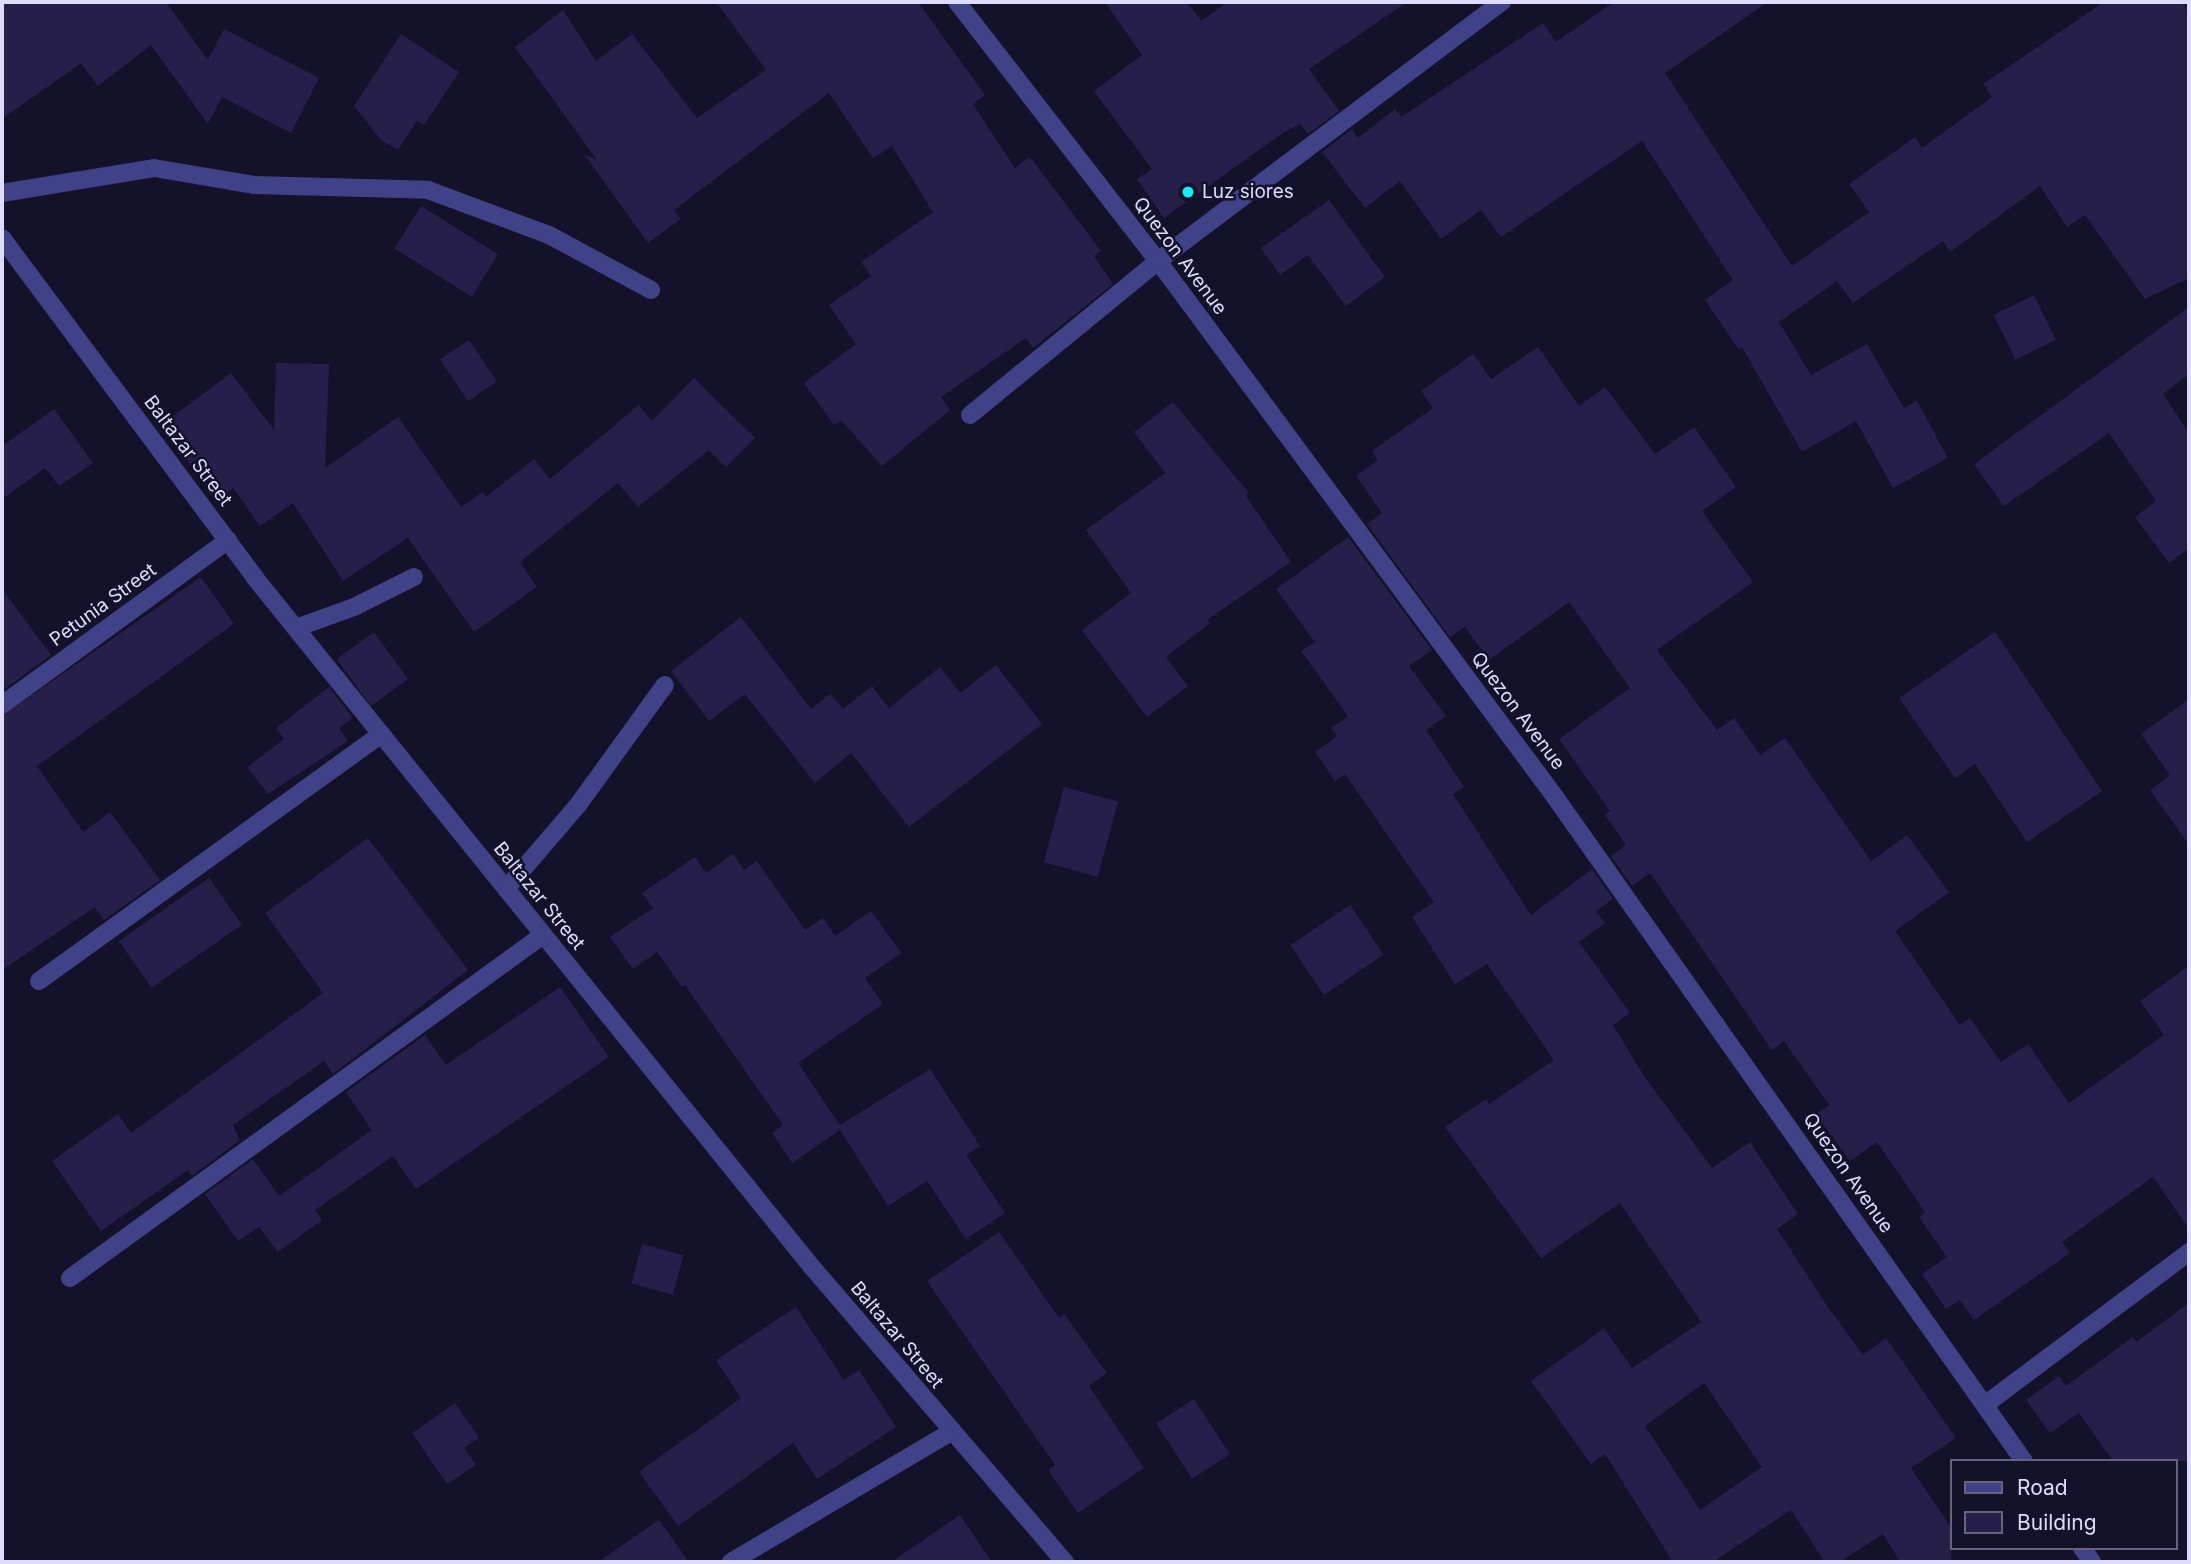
<!DOCTYPE html>
<style>
body{margin:0}
#map{position:relative;width:2191px;height:1564px;overflow:hidden;background:#14122a;font-family:Inter,sans-serif}
div>[style]{position:absolute}
.building>*{inset:0;background:#251f4a;transform-origin:0 0}
.minor>*{height:18px;margin:-9px;padding:0 9px;transform-origin:9px;border-radius:9px;background:#3f4287}
.dots>*{width:19px;height:19px;translate:-50% -50%;box-sizing:border-box;border:4px solid #14122a;border-radius:50%}
span{translate:-50% -50%;white-space:nowrap;text-align:center;line-height:1.15;-webkit-text-stroke:5px #14122a;paint-order:stroke}
.poi-label{font-size:19px;color:#dedcfd}
.left{translate:0 -50%;text-align:left}
.street-label{font-size:19px;color:#dedcfd}
.frame{position:absolute;inset:0;border:4px solid #dedcfd;pointer-events:none}
.legend{position:absolute;left:1950px;top:1459px;width:228px;height:91px;box-sizing:border-box;background:#14122a;border:2px solid #65637e;margin:0;padding:9px 12px;list-style:none;font-size:21px;color:#dedcfd}
.legend li{display:flex;align-items:center;gap:14px;height:35px}
.legend b{width:35px;border:2px solid #65637e}
</style>
<div id="map">
<div class="building">
<i style="clip-path:polygon(2px 2px,166px 2px,208px 60px,224px 29px,319px 78px,291px 133px,222px 97px,208px 124px,151px 45px,98px 86px,81px 63px,2px 119px)"></i>
<i style="clip-path:polygon(716px 2px,918px 2px,985px 95px,973px 104px,1015px 168px,1030px 157px,1101px 251px,1094px 256px,1113px 284px,1033px 348px,1026px 338px,941px 397px,950px 410px,882px 466px,841px 420px,834px 425px,804px 383px,856px 344px,829px 305px,871px 276px,861px 262px,933px 212px,892px 146px,873px 158px,829px 93px,674px 210px,681px 219px,648px 243px,584px 154px,597px 160px,515px 47px,563px 10px,596px 61px,632px 34px,697px 118px,766px 70px)"></i>
<i style="clip-path:polygon(1105px 2px,1187px 2px,1201px 21px,1228px 2px,1407px 2px,1309px 69px,1339px 111px,1308px 134px,1300px 124px,1283px 133px,1164px 218px,1137px 179px,1152px 169px,1094px 91px,1142px 55px)"></i>
<i style="clip-path:polygon(1614px 2px,1768px 2px,1665px 73px,1792px 266px,1869px 212px,1849px 184px,1915px 137px,1922px 148px,1992px 97px,1983px 84px,2104px 2px,2182px 2px,2189px 13px,2189px 278px,2145px 299px,2085px 215px,2067px 227px,2040px 186px,1950px 252px,1943px 241px,1853px 303px,1837px 281px,1779px 322px,1811px 375px,1867px 344px,1904px 408px,1917px 401px,1948px 458px,1893px 488px,1856px 421px,1802px 452px,1742px 347px,1739px 350px,1705px 300px,1733px 280px,1642px 141px,1501px 237px,1481px 210px,1441px 239px,1400px 181px,1365px 208px,1322px 152px,1352px 129px,1358px 138px,1395px 109px,1401px 117px,1543px 23px,1556px 42px)"></i>
<i style="clip-path:polygon(401px 34px,459px 72px,424px 125px,417px 121px,398px 150px,381px 140px,354px 106px)"></i>
<i style="clip-path:polygon(1329px 200px,1385px 277px,1346px 306px,1308px 255px,1280px 275px,1261px 248px)"></i>
<i style="left:421px;top:206px;width:91px;height:50px;rotate:32deg"></i>
<i style="left:2034px;top:295px;width:50px;height:45px;rotate:64deg"></i>
<i style="clip-path:polygon(2189px 307px,2189px 374px,2163px 394px,2189px 433px,2189px 548px,2169px 563px,2135px 517px,2156px 501px,2109px 433px,2004px 506px,1974px 464px)"></i>
<i style="left:469px;top:340px;width:50px;height:35px;rotate:56deg"></i>
<i style="clip-path:polygon(1538px 347px,1579px 406px,1605px 387px,1655px 454px,1694px 427px,1736px 487px,1702px 511px,1753px 582px,1657px 650px,1717px 730px,1734px 718px,1760px 755px,1785px 738px,1871px 861px,1907px 835px,1949px 892px,1895px 931px,1960px 1025px,1970px 1018px,2001px 1062px,2028px 1044px,2069px 1103px,2164px 1035px,2140px 1001px,2189px 966px,2189px 1229px,2153px 1177px,2062px 1242px,2070px 1253px,1974px 1320px,1960px 1300px,1946px 1309px,1922px 1274px,1947px 1257px,1919px 1217px,1925px 1212px,1877px 1142px,1850px 1161px,1816px 1114px,1829px 1105px,1784px 1041px,1772px 1050px,1650px 873px,1632px 886px,1611px 856px,1626px 845px,1605px 815px,1610px 811px,1559px 739px,1630px 688px,1569px 602px,1489px 660px,1465px 627px,1450px 637px,1367px 524px,1382px 513px,1356px 476px,1378px 460px,1372px 451px,1433px 408px,1421px 391px,1473px 354px,1491px 379px)"></i>
<i style="clip-path:polygon(276px 363px,329px 364px,325px 468px,398px 417px,461px 507px,483px 492px,486px 497px,534px 459px,550px 479px,639px 405px,652px 421px,694px 378px,755px 438px,726px 467px,709px 450px,638px 507px,618px 483px,520px 562px,537px 587px,474px 632px,408px 538px,343px 581px,293px 503px,260px 526px,233px 488px,217px 500px,161px 425px,231px 373px,274px 430px)"></i>
<i style="clip-path:polygon(1173px 402px,1249px 493px,1246px 496px,1291px 562px,1207px 620px,1210px 623px,1166px 657px,1188px 686px,1147px 717px,1082px 630px,1131px 593px,1086px 530px,1165px 473px,1134px 432px)"></i>
<i style="clip-path:polygon(54px 409px,93px 463px,59px 486px,45px 468px,2px 499px,2px 446px)"></i>
<i style="clip-path:polygon(evenodd,1348px 537px,1432px 650px,1409px 666px,1446px 716px,1426px 730px,1464px 787px,1453px 794px,1531px 915px,1592px 869px,1613px 899px,1596px 911px,1605px 923px,1579px 942px,1630px 1013px,1613px 1025px,1644px 1076px,1712px 1168px,1750px 1142px,1798px 1214px,1777px 1229px,1830px 1310px,1863px 1355px,1886px 1338px,1956px 1438px,1911px 1468px,1951px 1527px,1951px 1562px,1900px 1562px,1883px 1534px,1840px 1562px,1825px 1562px,1791px 1510px,1713px 1562px,1673px 1562px,1605px 1454px,1591px 1464px,1531px 1381px,1604px 1328px,1632px 1368px,1701px 1322px,1620px 1203px,1541px 1258px,1445px 1127px,1486px 1099px,1489px 1104px,1554px 1060px,1487px 964px,1455px 984px,1412px 917px,1434px 902px,1345px 774px,1335px 781px,1315px 752px,1337px 736px,1331px 728px,1348px 716px,1301px 651px,1315px 642px,1276px 589px,1348px 537px,1704px 1383px,1762px 1467px,1700px 1510px,1645px 1426px,1704px 1383px)"></i>
<i style="clip-path:polygon(201px 577px,234px 624px,37px 766px,83px 832px,110px 812px,160px 880px,104px 920px,95px 907px,2px 970px,2px 716px)"></i>
<i style="clip-path:polygon(2px 589px,51px 655px,2px 691px)"></i>
<i style="clip-path:polygon(741px 617px,811px 709px,830px 694px,843px 709px,872px 686px,889px 708px,940px 667px,960px 693px,996px 665px,1042px 724px,909px 827px,851px 753px,815px 783px,745px 694px,709px 721px,671px 671px)"></i>
<i style="left:374px;top:632px;width:58px;height:46px;rotate:54deg"></i>
<i style="clip-path:polygon(1995px 632px,2102px 791px,2027px 842px,1975px 764px,1955px 778px,1899px 698px)"></i>
<i style="clip-path:polygon(329px 687px,353px 718px,339px 728px,348px 741px,268px 794px,247px 767px,284px 739px,276px 728px)"></i>
<i style="clip-path:polygon(2189px 699px,2189px 845px,2150px 790px,2170px 775px,2141px 734px)"></i>
<i style="left:1064px;top:787px;width:56px;height:78px;rotate:15deg"></i>
<i style="clip-path:polygon(368px 838px,468px 970px,333px 1074px,324px 1061px,233px 1125px,240px 1140px,192px 1176px,188px 1170px,101px 1231px,52px 1161px,118px 1114px,131px 1133px,323px 993px,265px 913px)"></i>
<i style="clip-path:polygon(733px 854px,744px 870px,757px 861px,805px 930px,823px 918px,835px 936px,871px 911px,901px 953px,865px 978px,883px 1004px,798px 1063px,840px 1125px,930px 1069px,980px 1146px,966px 1155px,1005px 1213px,966px 1239px,927px 1181px,888px 1206px,840px 1130px,792px 1163px,772px 1133px,783px 1125px,685px 985px,682px 987px,657px 952px,633px 969px,610px 937px,653px 908px,642px 893px,695px 857px,706px 873px)"></i>
<i style="left:209px;top:878px;width:57px;height:110px;rotate:55deg"></i>
<i style="left:1350px;top:905px;width:60px;height:72px;rotate:56deg"></i>
<i style="clip-path:polygon(560px 987px,609px 1057px,416px 1189px,393px 1156px,315px 1210px,322px 1220px,278px 1252px,259px 1227px,238px 1241px,205px 1194px,253px 1159px,279px 1196px,372px 1130px,346px 1092px,425px 1035px,446px 1065px)"></i>
<i style="clip-path:polygon(999px 1232px,1059px 1318px,1064px 1314px,1107px 1373px,1089px 1386px,1144px 1468px,1078px 1513px,1048px 1470px,1055px 1465px,927px 1281px)"></i>
<i style="left:642px;top:1244px;width:43px;height:41px;rotate:15deg"></i>
<i style="clip-path:polygon(2189px 1303px,2189px 1461px,2113px 1461px,2079px 1413px,2050px 1433px,2026px 1400px,2059px 1376px,2066px 1386px,2133px 1337px,2136px 1342px)"></i>
<i style="clip-path:polygon(796px 1307px,844px 1380px,859px 1370px,896px 1427px,817px 1479px,793px 1443px,678px 1526px,639px 1472px,741px 1398px,716px 1360px)"></i>
<i style="left:1194px;top:1399px;width:66px;height:45px;rotate:57deg"></i>
<i style="clip-path:polygon(455px 1403px,479px 1438px,464px 1448px,476px 1465px,447px 1484px,412px 1433px)"></i>
<i style="clip-path:polygon(960px 1515px,992px 1562px,891px 1562px)"></i>
<i style="clip-path:polygon(659px 1520px,689px 1562px,598px 1562px)"></i>
</div>
<div class="minor">
<i style="left:957px;top:2px;width:328px;rotate:52.2deg"></i>
<i style="left:1158px;top:261px;width:667px;rotate:53.47deg"></i>
<i style="left:1555px;top:797px;width:813px;rotate:54.77deg"></i>
<i style="left:2px;top:193px;width:154px;rotate:-9.3deg"></i>
<i style="left:154px;top:168px;width:101px;rotate:9.6deg"></i>
<i style="left:254px;top:185px;width:174px;rotate:1.6deg"></i>
<i style="left:428px;top:190px;width:129px;rotate:20.4deg"></i>
<i style="left:549px;top:235px;width:116px;rotate:28.3deg"></i>
<i style="left:2px;top:238px;width:424px;rotate:53.3deg"></i>
<i style="left:255px;top:578px;width:886px;rotate:51.05deg"></i>
<i style="left:812px;top:1267px;width:389px;rotate:49.4deg"></i>
<i style="left:970px;top:415px;width:243px;rotate:-39.3deg"></i>
<i style="left:1158px;top:261px;width:431px;rotate:-37deg"></i>
<i style="left:296px;top:628px;width:62px;rotate:-19.9deg"></i>
<i style="left:354px;top:607px;width:67px;rotate:-26.6deg"></i>
<i style="left:2px;top:705px;width:280px;rotate:-36.1deg"></i>
<i style="left:506px;top:889px;width:111px;rotate:-49.4deg"></i>
<i style="left:578px;top:805px;width:148px;rotate:-54.1deg"></i>
<i style="left:39px;top:981px;width:422px;rotate:-35.8deg"></i>
<i style="left:70px;top:1278px;width:584px;rotate:-35.95deg"></i>
<i style="left:1986px;top:1404px;width:254px;rotate:-36.8deg"></i>
<i style="left:2082px;top:1548px;width:17px;rotate:54deg"></i>
<i style="left:731px;top:1562px;width:256px;rotate:-30.6deg"></i>
</div>
<div class="dots">
<i style="left:1188px;top:192px;background:#11eef5"></i>
</div>
<div class="poi-label">
<span class="left" style="left:1202px;top:192px">Luz siores</span>
</div>
<div class="street-label">
<span style="left:1180px;top:256px;rotate:53deg">Quezon Avenue</span>
<span style="left:188px;top:451px;rotate:53deg">Baltazar Street</span>
<span style="left:103px;top:605px;rotate:-36deg">Petunia Street</span>
<span style="left:1518px;top:711px;rotate:53deg">Quezon Avenue</span>
<span style="left:539px;top:896px;rotate:51deg">Baltazar Street</span>
<span style="left:1848px;top:1173px;rotate:55deg">Quezon Avenue</span>
<span style="left:897px;top:1335px;rotate:50deg">Baltazar Street</span>
</div>
<div class="frame"></div>
<ul class="legend">
<li><b style="height:9px;background:#3f4287"></b>Road</li>
<li><b style="height:19px;background:#251f4a"></b>Building</li>
</ul>
</div>
